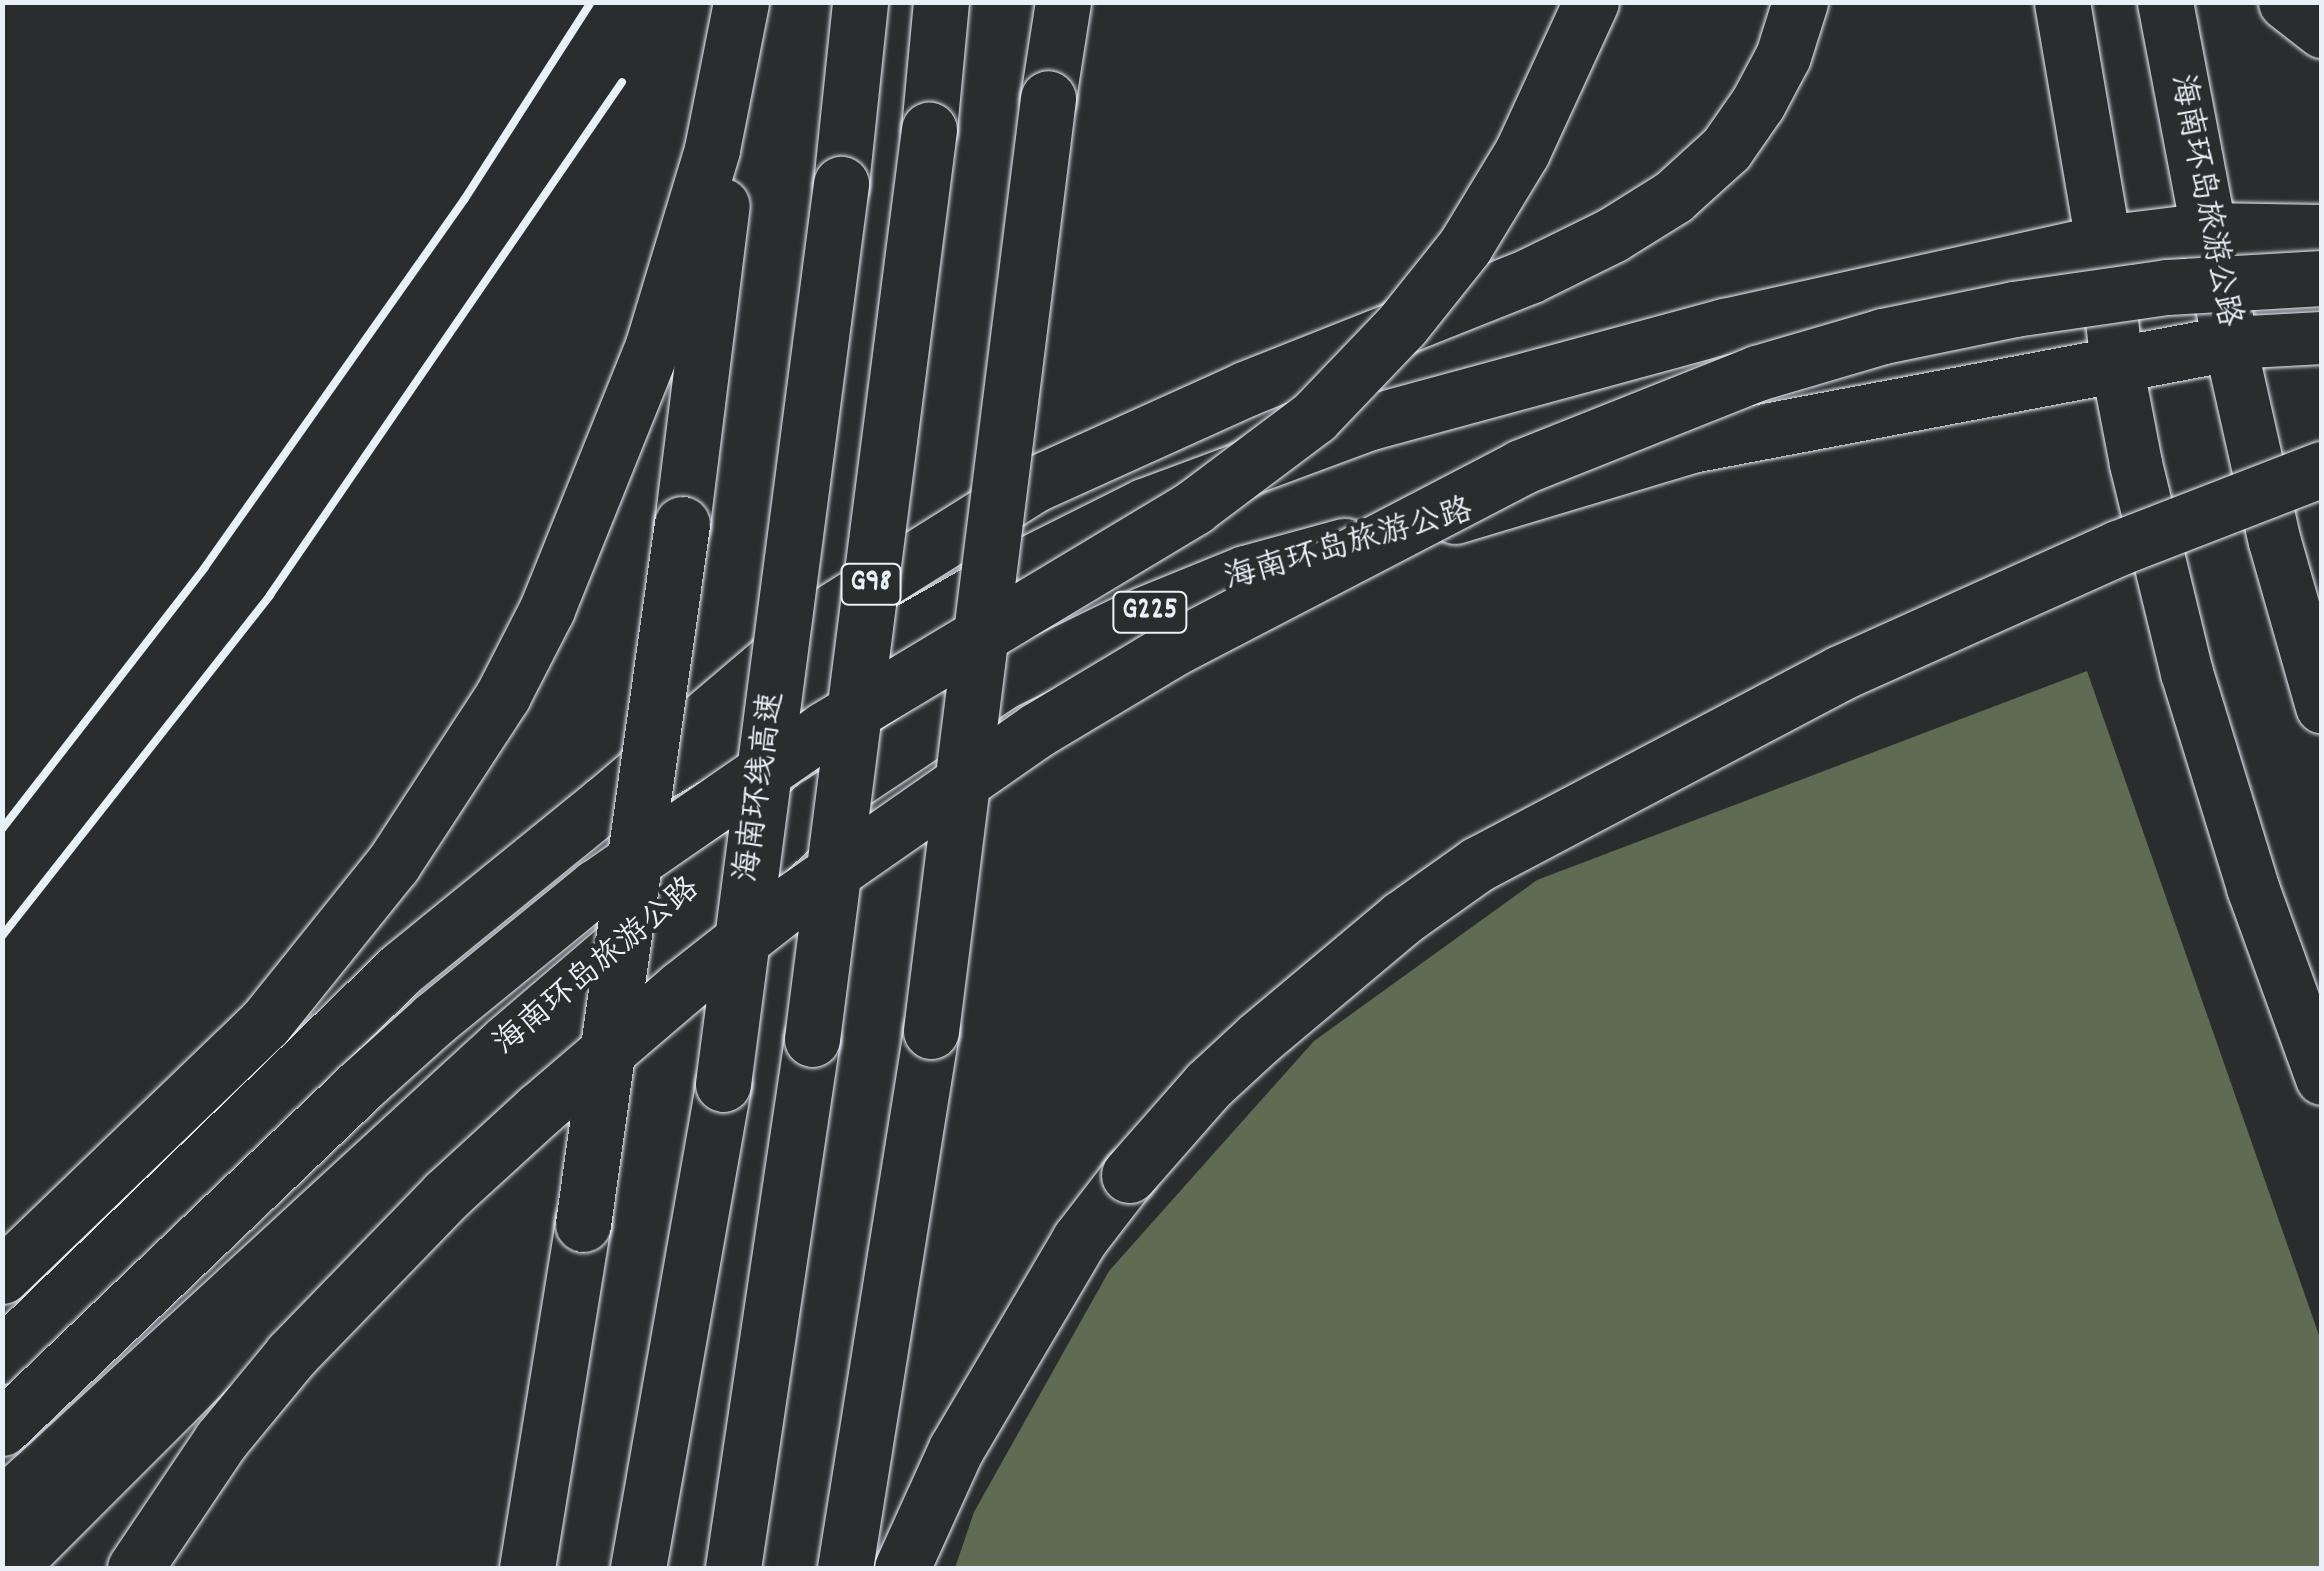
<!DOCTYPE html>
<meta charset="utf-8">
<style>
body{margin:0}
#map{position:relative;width:2324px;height:1571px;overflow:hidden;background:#2a2d2e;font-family:Dekko,"LXGW WenKai TC",sans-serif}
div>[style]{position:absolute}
.green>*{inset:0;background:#5f6b52}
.roads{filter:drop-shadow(0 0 2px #e8f1f8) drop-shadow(0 0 2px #e8f1f8)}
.secondary>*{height:52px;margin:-26px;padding:0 26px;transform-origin:26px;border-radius:26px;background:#2a2d2e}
.trunk>*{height:55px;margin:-27.5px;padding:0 27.5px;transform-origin:27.5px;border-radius:27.5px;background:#2a2d2e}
.motorway>*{height:55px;margin:-27.5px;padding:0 27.5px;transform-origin:27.5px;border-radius:27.5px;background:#2a2d2e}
.rail>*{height:8px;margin:-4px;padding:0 4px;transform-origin:4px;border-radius:4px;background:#e8f1f8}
.bridges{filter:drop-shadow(0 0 2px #e8f1f8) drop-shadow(0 0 2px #e8f1f8)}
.trunk-bridge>*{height:55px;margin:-27.5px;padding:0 27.5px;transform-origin:27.5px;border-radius:27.5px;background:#2a2d2e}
.motorway-bridge>*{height:55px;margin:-27.5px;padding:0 27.5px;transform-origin:27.5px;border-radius:27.5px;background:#2a2d2e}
span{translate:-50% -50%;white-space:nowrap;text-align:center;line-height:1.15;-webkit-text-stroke:9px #2a2d2e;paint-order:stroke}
.shield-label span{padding:2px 8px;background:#2a2d2e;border:2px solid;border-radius:8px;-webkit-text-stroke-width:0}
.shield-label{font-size:30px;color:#e8f1f8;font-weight:700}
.street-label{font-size:32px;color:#e8f1f8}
.frame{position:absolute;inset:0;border:5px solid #e8f1f8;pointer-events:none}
</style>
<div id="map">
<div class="green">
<i style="clip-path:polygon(2087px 671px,2321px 1341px,2321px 1568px,955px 1568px,974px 1512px,1109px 1271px,1314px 1041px,1537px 880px)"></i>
</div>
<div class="roads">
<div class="secondary">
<i style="left:2322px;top:231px;width:113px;rotate:-179deg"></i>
<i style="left:2209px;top:229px;width:107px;rotate:173deg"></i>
<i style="left:2103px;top:242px;width:124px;rotate:83.5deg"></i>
<i style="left:2117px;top:365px;width:101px;rotate:79.1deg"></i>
<i style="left:2136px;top:464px;width:215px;rotate:76.3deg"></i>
<i style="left:2187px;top:673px;width:225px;rotate:72.9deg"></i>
<i style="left:2253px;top:888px;width:203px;rotate:70.1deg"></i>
<i style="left:2322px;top:338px;width:92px;rotate:176.9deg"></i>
<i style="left:2230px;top:343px;width:204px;rotate:77.3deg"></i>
<i style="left:2275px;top:542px;width:172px;rotate:74.1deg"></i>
</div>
<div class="trunk">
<i style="left:1455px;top:516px;width:246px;rotate:-16.7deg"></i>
<i style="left:1691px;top:445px;width:549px;rotate:-10.72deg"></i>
<i style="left:2230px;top:343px;width:347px;rotate:-100.8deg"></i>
<i style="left:814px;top:807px;width:228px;rotate:-33.6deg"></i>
<i style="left:1004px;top:681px;width:142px;rotate:-25.8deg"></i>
<i style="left:1132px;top:619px;width:122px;rotate:-22.2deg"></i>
<i style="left:1245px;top:573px;width:103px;rotate:-15.3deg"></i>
<i style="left:2px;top:1356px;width:557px;rotate:-44.13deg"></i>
<i style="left:402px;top:968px;width:262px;rotate:-39.1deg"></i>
<i style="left:605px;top:803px;width:461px;rotate:-29.6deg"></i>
<i style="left:1006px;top:575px;width:154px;rotate:-26.6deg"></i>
<i style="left:1144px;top:506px;width:238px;rotate:-20.4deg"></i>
<i style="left:1367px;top:423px;width:371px;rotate:-15.2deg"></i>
<i style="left:1725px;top:326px;width:387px;rotate:-12.5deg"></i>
<i style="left:2103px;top:242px;width:243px;rotate:-99.7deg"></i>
<i style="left:2px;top:1506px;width:686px;rotate:-42.58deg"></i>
<i style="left:507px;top:1042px;width:221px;rotate:-40.6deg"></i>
<i style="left:675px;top:898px;width:75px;rotate:-33.1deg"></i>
</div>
<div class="motorway">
<i style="left:2286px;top:2px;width:46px;rotate:37.9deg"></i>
<i style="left:1048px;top:98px;width:97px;rotate:-81.1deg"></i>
<i style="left:929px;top:129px;width:128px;rotate:-84.6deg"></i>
<i style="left:841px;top:184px;width:183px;rotate:-84deg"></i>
<i style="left:682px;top:524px;width:321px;rotate:-82.9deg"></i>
<i style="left:605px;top:803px;width:290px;rotate:-40.4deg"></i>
<i style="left:826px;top:615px;width:247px;rotate:-32.1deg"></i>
<i style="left:1035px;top:484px;width:230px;rotate:-24.3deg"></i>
<i style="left:1245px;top:389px;width:306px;rotate:-21.7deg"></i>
<i style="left:1529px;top:276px;width:93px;rotate:-26.3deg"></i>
<i style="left:1612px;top:235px;width:72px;rotate:-31.9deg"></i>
<i style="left:1673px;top:197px;width:72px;rotate:-42.2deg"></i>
<i style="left:1726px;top:149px;width:56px;rotate:-55.2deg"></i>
<i style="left:1758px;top:103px;width:53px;rotate:-62deg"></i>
<i style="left:1783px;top:56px;width:57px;rotate:-72.5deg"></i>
<i style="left:2px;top:1276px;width:365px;rotate:-43.9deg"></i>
<i style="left:265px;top:1023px;width:204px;rotate:-51.2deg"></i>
<i style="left:393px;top:864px;width:202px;rotate:-56.9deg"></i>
<i style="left:503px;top:695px;width:97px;rotate:-62.9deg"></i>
<i style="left:547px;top:609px;width:284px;rotate:-68.1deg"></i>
<i style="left:653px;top:345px;width:205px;rotate:-73.2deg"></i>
<i style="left:712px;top:149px;width:150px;rotate:-78.8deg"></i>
<i style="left:8px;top:1568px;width:286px;rotate:-45deg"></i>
<i style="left:210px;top:1366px;width:826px;rotate:-42.79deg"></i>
<i style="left:527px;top:1568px;width:349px;rotate:-80.8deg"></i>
<i style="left:638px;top:1568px;width:491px;rotate:-80deg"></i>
<i style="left:733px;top:1568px;width:535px;rotate:-81.51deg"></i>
<i style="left:845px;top:1568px;width:544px;rotate:-80.9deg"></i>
<i style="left:902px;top:1568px;width:131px;rotate:-65.6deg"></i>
<i style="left:956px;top:1449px;width:243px;rotate:-59.5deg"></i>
<i style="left:1079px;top:1240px;width:82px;rotate:-52.4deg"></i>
</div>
</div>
<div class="rail">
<i style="left:2px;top:829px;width:331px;rotate:-52.2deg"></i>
<i style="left:205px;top:567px;width:449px;rotate:-54.8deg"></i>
<i style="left:464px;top:200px;width:235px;rotate:-57.3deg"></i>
<i style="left:2px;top:936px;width:434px;rotate:-51.8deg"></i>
<i style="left:270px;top:595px;width:622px;rotate:-55.54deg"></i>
</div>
<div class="bridges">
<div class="trunk-bridge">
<i style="left:2px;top:1428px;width:499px;rotate:-43.7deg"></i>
<i style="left:363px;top:1083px;width:96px;rotate:-42deg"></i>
<i style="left:434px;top:1019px;width:209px;rotate:-39.2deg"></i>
<i style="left:596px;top:887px;width:278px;rotate:-34.6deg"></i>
<i style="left:825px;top:729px;width:431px;rotate:-31deg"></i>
<i style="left:1194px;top:507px;width:150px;rotate:-36.9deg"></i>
<i style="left:1314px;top:417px;width:127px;rotate:-46.3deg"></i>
<i style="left:1402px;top:325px;width:101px;rotate:-51.4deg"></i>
<i style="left:1465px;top:246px;width:110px;rotate:-58.8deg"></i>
<i style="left:1522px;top:152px;width:165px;rotate:-65.3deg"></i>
</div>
<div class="motorway-bridge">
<i style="left:931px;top:1031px;width:940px;rotate:-82.85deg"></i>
<i style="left:812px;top:1039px;width:917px;rotate:-82.67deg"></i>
<i style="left:723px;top:1084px;width:908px;rotate:-82.53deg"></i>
<i style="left:1129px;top:1175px;width:120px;rotate:-48.7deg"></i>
<i style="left:1208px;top:1085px;width:69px;rotate:-42.7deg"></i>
<i style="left:1259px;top:1038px;width:187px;rotate:-40deg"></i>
<i style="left:1402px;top:918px;width:93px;rotate:-35.4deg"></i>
<i style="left:1478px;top:864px;width:409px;rotate:-27.8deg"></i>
<i style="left:1840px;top:673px;width:305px;rotate:-24.2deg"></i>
<i style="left:2118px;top:548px;width:219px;rotate:-21.2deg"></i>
<i style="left:583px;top:1224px;width:707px;rotate:-81.95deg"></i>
<i style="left:135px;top:1568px;width:154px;rotate:-56.1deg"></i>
<i style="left:221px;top:1440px;width:110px;rotate:-50.5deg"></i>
<i style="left:291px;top:1355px;width:223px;rotate:-45.9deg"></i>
<i style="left:446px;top:1195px;width:127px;rotate:-42.5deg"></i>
<i style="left:540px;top:1109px;width:186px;rotate:-40.6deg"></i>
<i style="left:681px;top:988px;width:137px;rotate:-38.2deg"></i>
<i style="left:789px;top:903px;width:302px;rotate:-34.9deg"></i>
<i style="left:1037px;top:730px;width:160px;rotate:-30.9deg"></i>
<i style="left:1174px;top:648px;width:391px;rotate:-27.5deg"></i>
<i style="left:1521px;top:467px;width:254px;rotate:-21.7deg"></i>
<i style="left:1757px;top:373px;width:131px;rotate:-16.4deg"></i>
<i style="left:1883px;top:336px;width:134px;rotate:-11.6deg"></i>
<i style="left:2014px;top:309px;width:155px;rotate:-8.2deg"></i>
<i style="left:2167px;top:287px;width:155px;rotate:-3.3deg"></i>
</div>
</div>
<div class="shield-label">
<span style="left:871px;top:584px">G98</span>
<span style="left:1150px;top:612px">G225</span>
</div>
<div class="street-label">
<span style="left:2203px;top:201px;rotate:79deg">海南环岛旅游公路</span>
<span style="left:1349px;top:547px;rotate:-16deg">海南环岛旅游公路</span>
<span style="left:762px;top:787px;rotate:-82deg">海南环线高速</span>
<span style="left:598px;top:968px;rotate:-40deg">海南环岛旅游公路</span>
</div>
<div class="frame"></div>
</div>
